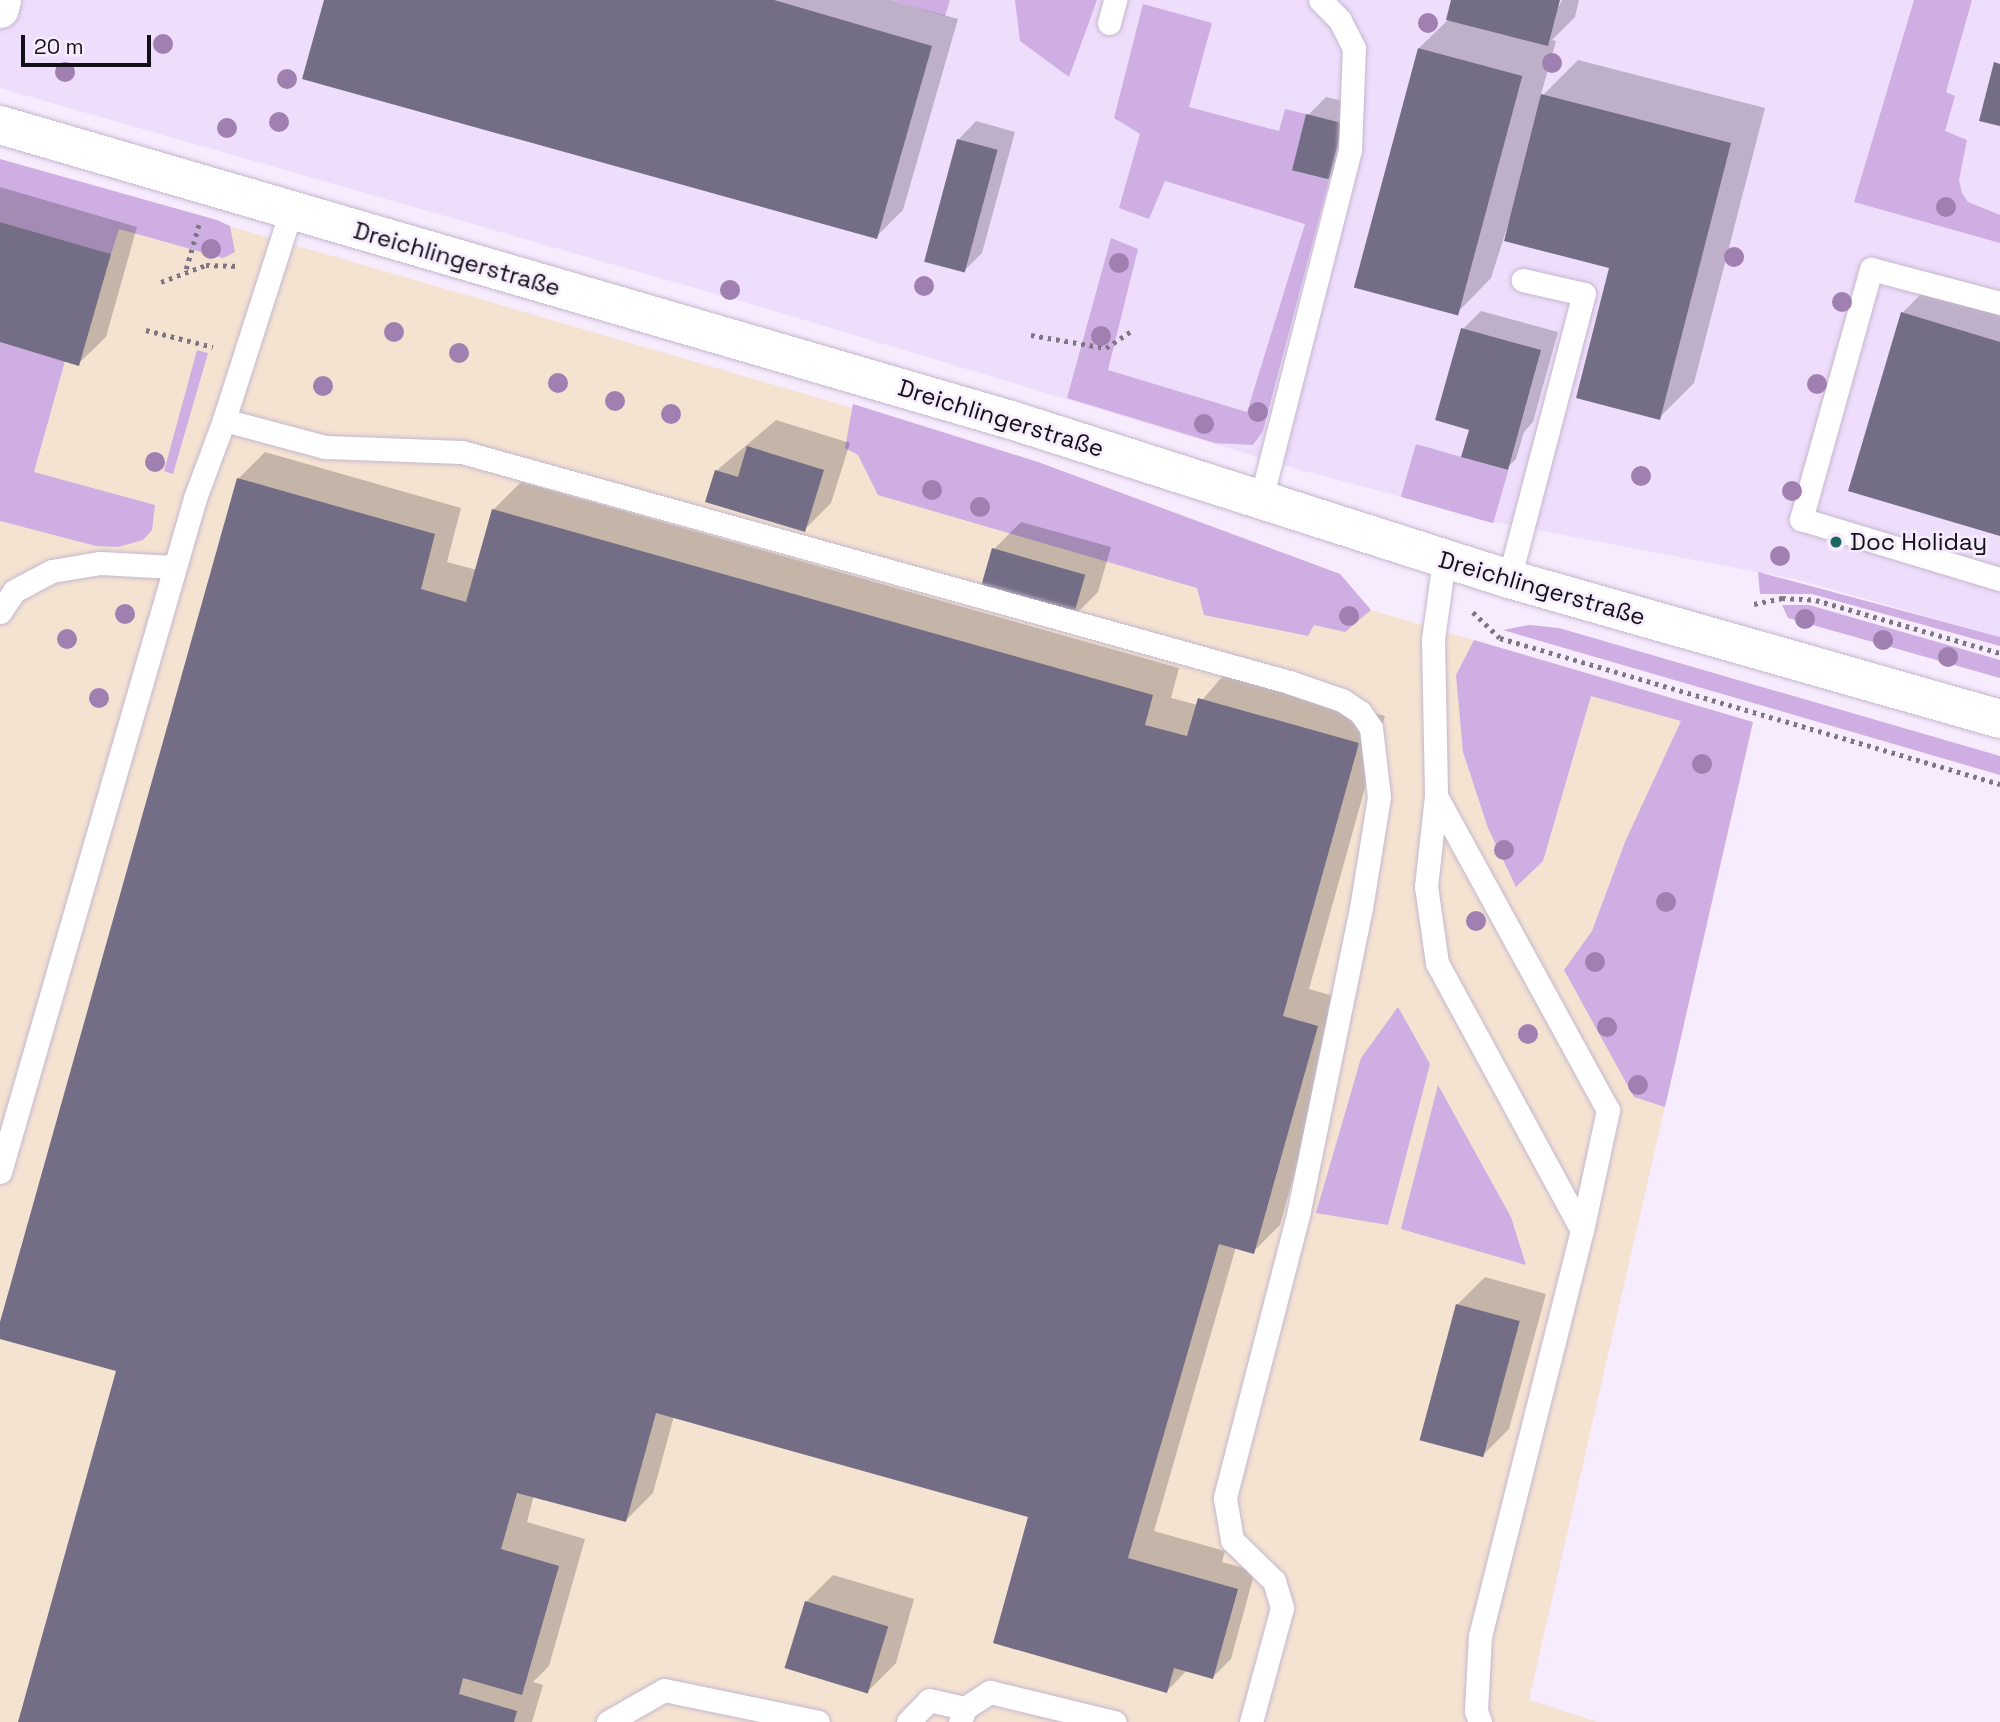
<!DOCTYPE html>
<meta charset="utf-8">
<style>
body{margin:0}
#map{position:relative;width:2000px;height:1722px;overflow:hidden;background:#f7ebfe;font-family:"Space Grotesk",sans-serif}
div>[style]{position:absolute}
.built>*{inset:0;background:#efddfc}
.industrial>*{inset:0;background:#f5e3d2}
.green>*{inset:0;background:#ceaee3;transform-origin:0 0}
.shadow>*{inset:0;background:#0003}
.building>*{inset:0;background:#736e85;transform-origin:0 0}
.path>*{height:4.5px;margin-top:-2.25px;transform-origin:0;background:repeating-linear-gradient(90deg,#7e7683 0 3.5px,transparent 0 8.5px)}
.roads{filter:drop-shadow(0 0 2px #c5b8ce) drop-shadow(0 0 2px #c5b8ce)}
.service>*{height:23px;margin:-11.5px;padding:0 11.5px;transform-origin:11.5px;border-radius:11.5px;background:#fff}
.minor>*{height:38px;margin:-19px;padding:0 19px;transform-origin:19px;border-radius:19px;background:#fff}
.tertiary>*{height:38px;margin:-19px;padding:0 19px;transform-origin:19px;border-radius:19px;background:#fff}
.trees>*{width:20px;height:20px;margin:-10px;border-radius:50%;background:#9f80b0}
.dots>*{width:19px;height:19px;translate:-50% -50%;box-sizing:border-box;border:4px solid #f7ebfe;border-radius:50%}
span{translate:-50% -50%;white-space:nowrap;text-align:center;line-height:1.15;-webkit-text-stroke:5px #f7ebfe;paint-order:stroke}
.street-label{font-size:24px;color:#130f16}
.poi-label{font-size:24px;color:#130f16}
.left{translate:0 -50%;text-align:left}
.scale{position:absolute;left:21px;top:35px;width:130px;height:32px;box-sizing:border-box;border:4px solid #130f16;border-top:0;padding-left:9px;font-size:21px;line-height:24px;white-space:nowrap;color:#130f16;-webkit-text-stroke:5px #f7ebfe;paint-order:stroke}
</style>
<div id="map">
<div class="built">
<i style="clip-path:polygon(9px 0,2000px 0,2000px 637px,1795px 579px,1495px 522px,1301px 470px,761px 307px,0 88px,0 30px)"></i>
</div>
<div class="industrial">
<i style="clip-path:polygon(0 159px,1038px 462px,1340px 574px,1371px 610px,1753px 722px,1529px 1700px,1598px 1722px,0 1722px)"></i>
</div>
<div class="green">
<i style="clip-path:polygon(891px 0,950px 0,945px 16px)"></i>
<i style="clip-path:polygon(1015px 0,1097px 0,1069px 77px,1020px 41px)"></i>
<i style="clip-path:polygon(1914px 0,1972px 0,1946px 92px,1955px 96px,1945px 131px,1967px 140px,1959px 180px,1962px 193px,1968px 202px,2000px 215px,2000px 243px,1854px 202px)"></i>
<i style="clip-path:polygon(1143px 4px,1212px 23px,1189px 107px,1279px 131px,1285px 109px,1306px 114px,1292px 170px,1329px 180px,1263px 431px,1253px 445px,1215px 443px,1067px 398px,1111px 238px,1138px 249px,1108px 370px,1247px 412px,1305px 224px,1165px 181px,1149px 219px,1119px 208px,1140px 134px,1114px 118px)"></i>
<i style="clip-path:polygon(0 159px,217px 220px,230px 226px,235px 252px,223px 258px,119px 229px,111px 254px,0 222px)"></i>
<i style="clip-path:polygon(0 342px,65px 361px,34px 472px,155px 505px,152px 530px,143px 540px,118px 547px,96px 546px,0 521px)"></i>
<i style="clip-path:polygon(197px 350px,208px 353px,173px 474px,164px 471px)"></i>
<i style="clip-path:polygon(853px 404px,1038px 462px,1340px 574px,1371px 610px,1345px 632px,1314px 625px,1308px 636px,1204px 615px,1197px 588px,878px 495px,858px 455px,845px 448px)"></i>
<i style="left:1416px;top:444px;width:96px;height:55px;rotate:16deg"></i>
<i style="clip-path:polygon(1758px 572px,2000px 637px,2000px 646px,1812px 594px,1760px 594px)"></i>
<i style="clip-path:polygon(1782px 605px,1809px 605px,2000px 660px,2000px 678px,1788px 618px)"></i>
<i style="clip-path:polygon(1529px 625px,1559px 628px,2000px 756px,2000px 775px,1503px 630px)"></i>
<i style="clip-path:polygon(1474px 640px,1753px 722px,1665px 1107px,1634px 1097px,1564px 970px,1592px 931px,1625px 842px,1681px 721px,1591px 696px,1543px 861px,1516px 887px,1488px 828px,1463px 752px,1456px 675px)"></i>
<i style="clip-path:polygon(1398px 1007px,1430px 1064px,1388px 1225px,1316px 1213px,1361px 1058px)"></i>
<i style="clip-path:polygon(1438px 1085px,1511px 1217px,1526px 1265px,1401px 1229px)"></i>
</div>
<div class="shadow">
<i style="clip-path:polygon(326px 0,890px 0,958px 19px,903px 210px,876px 237px)"></i>
<i style="clip-path:polygon(1453px 0,1558px 0,1554px 15px,1562px 0,1579px 0,1575px 17px,1552px 40px,1556px 41px,1540px 98px,1578px 60px,1765px 108px,1694px 383px,1659px 418px,1612px 267px,1519px 190px,1491px 278px,1456px 314px,1419px 48px,1448px 20px)"></i>
<i style="clip-path:polygon(1326px 97px,1360px 105px,1347px 160px,1329px 178px,1308px 115px)"></i>
<i style="clip-path:polygon(976px 121px,1015px 132px,982px 253px,964px 271px,958px 140px)"></i>
<i style="clip-path:polygon(0 187px,137px 227px,106px 337px,78px 364px,0 341px)"></i>
<i style="clip-path:polygon(1929px 286px,2000px 307px,2000px 535px,1902px 313px)"></i>
<i style="clip-path:polygon(1481px 311px,1558px 332px,1533px 422px,1524px 432px,1516px 459px,1507px 468px,1470px 430px,1463px 329px)"></i>
<i style="clip-path:polygon(776px 420px,850px 443px,831px 503px,804px 530px,716px 471px)"></i>
<i style="clip-path:polygon(265px 452px,461px 508px,447px 562px,477px 570px,494px 509px,521px 482px,1179px 668px,1171px 698px,1198px 705px,1227px 671px,1385px 716px,1309px 989px,1344px 999px,1280px 1225px,1253px 1252px,1236px 1247px,1154px 1531px,1225px 1551px,1222px 1562px,1255px 1571px,1231px 1659px,1213px 1677px,1187px 1670px,1167px 1691px,1031px 1516px,674px 1416px,653px 1493px,626px 1520px,534px 1495px,527px 1522px,585px 1539px,549px 1666px,533px 1682px,543px 1685px,532px 1722px,19px 1722px,119px 1370px,0 1337px,0 1328px,238px 479px)"></i>
<i style="clip-path:polygon(1021px 522px,1111px 547px,1098px 592px,1071px 619px,994px 549px)"></i>
<i style="clip-path:polygon(1485px 1277px,1546px 1294px,1509px 1429px,1482px 1456px,1421px 1439px,1458px 1304px)"></i>
<i style="clip-path:polygon(833px 1575px,914px 1599px,896px 1663px,869px 1690px,806px 1602px)"></i>
</div>
<div class="building">
<i style="clip-path:polygon(324px 0,774px 0,932px 46px,877px 239px,302px 79px)"></i>
<i style="clip-path:polygon(1451px 0,1560px 0,1548px 46px,1446px 20px)"></i>
<i style="left:1418px;top:48px;width:108px;height:248px;rotate:15deg"></i>
<i style="clip-path:polygon(1994px 62px,2000px 64px,2000px 126px,1979px 121px)"></i>
<i style="clip-path:polygon(1541px 94px,1731px 143px,1660px 420px,1576px 398px,1609px 268px,1504px 241px)"></i>
<i style="left:1306px;top:114px;width:38px;height:58px;rotate:14deg"></i>
<i style="left:957px;top:139px;width:42px;height:127px;rotate:15deg"></i>
<i style="clip-path:polygon(0 222px,111px 254px,79px 366px,0 342px)"></i>
<i style="clip-path:polygon(1901px 312px,2000px 342px,2000px 536px,1848px 491px)"></i>
<i style="clip-path:polygon(1461px 328px,1541px 350px,1508px 470px,1461px 457px,1469px 430px,1435px 420px)"></i>
<i style="clip-path:polygon(747px 446px,824px 470px,805px 532px,705px 502px,715px 470px,738px 477px)"></i>
<i style="clip-path:polygon(237px 478px,435px 534px,421px 589px,466px 602px,492px 509px,1153px 695px,1145px 725px,1187px 736px,1198px 698px,1359px 743px,1283px 1016px,1318px 1026px,1254px 1254px,1219px 1244px,1128px 1558px,1238px 1589px,1213px 1679px,1174px 1668px,1167px 1693px,993px 1643px,1028px 1517px,656px 1413px,626px 1522px,517px 1493px,501px 1549px,559px 1566px,522px 1695px,463px 1678px,459px 1694px,517px 1711px,514px 1722px,18px 1722px,116px 1371px,0 1339px,0 1322px)"></i>
<i style="left:992px;top:548px;width:97px;height:49px;rotate:16deg"></i>
<i style="left:1456px;top:1304px;width:66px;height:141px;rotate:15deg"></i>
<i style="left:805px;top:1601px;width:87px;height:70px;rotate:17deg"></i>
</div>
<div class="path">
<i style="left:186px;top:269px;width:47px;rotate:-73.9deg"></i>
<i style="left:161px;top:282px;width:48px;rotate:-20.7deg"></i>
<i style="left:206px;top:265px;width:32px;rotate:2deg"></i>
<i style="left:146px;top:330px;width:69px;rotate:14.2deg"></i>
<i style="left:1031px;top:335px;width:76px;rotate:9.8deg"></i>
<i style="left:1106px;top:348px;width:29px;rotate:-34deg"></i>
<i style="left:1754px;top:604px;width:29px;rotate:-12deg"></i>
<i style="left:1782px;top:598px;width:34px;rotate:3deg"></i>
<i style="left:1816px;top:600px;width:191px;rotate:16.1deg"></i>
<i style="left:1473px;top:612px;width:37px;rotate:44deg"></i>
<i style="left:1500px;top:638px;width:521px;rotate:16.28deg"></i>
</div>
<div class="roads">
<div class="service">
<i style="left:1109px;top:23px;width:24px;rotate:-75deg"></i>
<i style="left:291px;top:211px;width:219px;rotate:107.8deg"></i>
<i style="left:224px;top:420px;width:105px;rotate:15deg"></i>
<i style="left:325px;top:447px;width:137px;rotate:2.1deg"></i>
<i style="left:462px;top:452px;width:858px;rotate:15.54deg"></i>
<i style="left:1289px;top:682px;width:56px;rotate:18.8deg"></i>
<i style="left:1342px;top:700px;width:22px;rotate:34deg"></i>
<i style="left:1360px;top:712px;width:19px;rotate:55deg"></i>
<i style="left:1371px;top:728px;width:69px;rotate:83.4deg"></i>
<i style="left:1379px;top:797px;width:112px;rotate:99.2deg"></i>
<i style="left:1361px;top:908px;width:309px;rotate:101.6deg"></i>
<i style="left:1299px;top:1211px;width:296px;rotate:104.5deg"></i>
<i style="left:1225px;top:1498px;width:43px;rotate:80.5deg"></i>
<i style="left:1232px;top:1540px;width:59px;rotate:44.3deg"></i>
<i style="left:1274px;top:1581px;width:28px;rotate:73deg"></i>
<i style="left:1282px;top:1608px;width:118px;rotate:105.2deg"></i>
<i style="left:2000px;top:303px;width:133px;rotate:-165.2deg"></i>
<i style="left:1871px;top:269px;width:260px;rotate:105.6deg"></i>
<i style="left:1801px;top:519px;width:208px;rotate:16.8deg"></i>
<i style="left:1261px;top:499px;width:360px;rotate:-75.7deg"></i>
<i style="left:1350px;top:150px;width:102px;rotate:-87.8deg"></i>
<i style="left:1354px;top:48px;width:31px;rotate:-117deg"></i>
<i style="left:1340px;top:20px;width:28px;rotate:-135deg"></i>
<i style="left:1444px;top:560px;width:80px;rotate:97.9deg"></i>
<i style="left:1433px;top:639px;width:157px;rotate:88.9deg"></i>
<i style="left:1436px;top:796px;width:91px;rotate:96.3deg"></i>
<i style="left:1426px;top:886px;width:78px;rotate:81.9deg"></i>
<i style="left:1437px;top:963px;width:304px;rotate:61.5deg"></i>
<i style="left:1582px;top:1230px;width:419px;rotate:104.1deg"></i>
<i style="left:1480px;top:1636px;width:75px;rotate:93.1deg"></i>
<i style="left:1476px;top:1711px;width:12px;rotate:70deg"></i>
<i style="left:1509px;top:579px;width:295px;rotate:-75.3deg"></i>
<i style="left:1584px;top:294px;width:63px;rotate:-167.1deg"></i>
<i style="left:0;top:612px;width:25px;rotate:-56deg"></i>
<i style="left:14px;top:591px;width:43px;rotate:-27.8deg"></i>
<i style="left:52px;top:571px;width:49px;rotate:-9.5deg"></i>
<i style="left:100px;top:563px;width:74px;rotate:3.1deg"></i>
<i style="left:1436px;top:796px;width:358px;rotate:61.3deg"></i>
<i style="left:1608px;top:1110px;width:123px;rotate:102.2deg"></i>
<i style="left:0;top:1172px;width:702px;rotate:-73.86deg"></i>
<i style="left:195px;top:498px;width:83px;rotate:-69.6deg"></i>
<i style="left:965px;top:1708px;width:30px;rotate:-33deg"></i>
<i style="left:990px;top:1692px;width:128px;rotate:13.6deg"></i>
<i style="left:608px;top:1722px;width:64px;rotate:-29.7deg"></i>
<i style="left:664px;top:1690px;width:157px;rotate:11.7deg"></i>
<i style="left:908px;top:1722px;width:30px;rotate:-46deg"></i>
<i style="left:929px;top:1700px;width:37px;rotate:13deg"></i>
<i style="left:965px;top:1708px;width:15px;rotate:110deg"></i>
</div>
<div class="minor">
<i style="left:0;top:9px;width:9px;rotate:-77deg"></i>
</div>
<div class="tertiary">
<i style="left:0;top:125px;width:1053px;rotate:16.27deg"></i>
<i style="left:1011px;top:420px;width:523px;rotate:17.71deg"></i>
<i style="left:1509px;top:579px;width:511px;rotate:15.91deg"></i>
</div>
</div>
<div class="trees">
<i style="left:1428px;top:23px"></i>
<i style="left:163px;top:44px"></i>
<i style="left:1552px;top:63px"></i>
<i style="left:65px;top:72px"></i>
<i style="left:287px;top:79px"></i>
<i style="left:279px;top:122px"></i>
<i style="left:227px;top:128px"></i>
<i style="left:1946px;top:207px"></i>
<i style="left:211px;top:249px"></i>
<i style="left:1734px;top:257px"></i>
<i style="left:1119px;top:263px"></i>
<i style="left:924px;top:286px"></i>
<i style="left:730px;top:290px"></i>
<i style="left:1842px;top:302px"></i>
<i style="left:394px;top:332px"></i>
<i style="left:1101px;top:336px"></i>
<i style="left:459px;top:353px"></i>
<i style="left:558px;top:383px"></i>
<i style="left:1817px;top:384px"></i>
<i style="left:323px;top:386px"></i>
<i style="left:615px;top:401px"></i>
<i style="left:1258px;top:412px"></i>
<i style="left:671px;top:414px"></i>
<i style="left:1204px;top:424px"></i>
<i style="left:155px;top:462px"></i>
<i style="left:1641px;top:476px"></i>
<i style="left:932px;top:490px"></i>
<i style="left:1792px;top:491px"></i>
<i style="left:980px;top:507px"></i>
<i style="left:1780px;top:556px"></i>
<i style="left:125px;top:614px"></i>
<i style="left:1349px;top:616px"></i>
<i style="left:1805px;top:619px"></i>
<i style="left:67px;top:639px"></i>
<i style="left:1883px;top:640px"></i>
<i style="left:1948px;top:657px"></i>
<i style="left:99px;top:698px"></i>
<i style="left:1702px;top:764px"></i>
<i style="left:1504px;top:850px"></i>
<i style="left:1666px;top:902px"></i>
<i style="left:1476px;top:921px"></i>
<i style="left:1595px;top:962px"></i>
<i style="left:1607px;top:1027px"></i>
<i style="left:1528px;top:1034px"></i>
<i style="left:1638px;top:1085px"></i>
</div>
<div class="dots">
<i style="left:1836px;top:542px;background:#1c6863"></i>
</div>
<div class="street-label">
<span style="left:457px;top:259px;rotate:16deg">Dreichlingerstraße</span>
<span style="left:1001px;top:418px;rotate:17deg">Dreichlingerstraße</span>
<span style="left:1542px;top:588px;rotate:16deg">Dreichlingerstraße</span>
</div>
<div class="poi-label">
<span class="left" style="left:1850px;top:542px">Doc Holiday</span>
</div>
<div class="scale">20 m</div>
</div>
